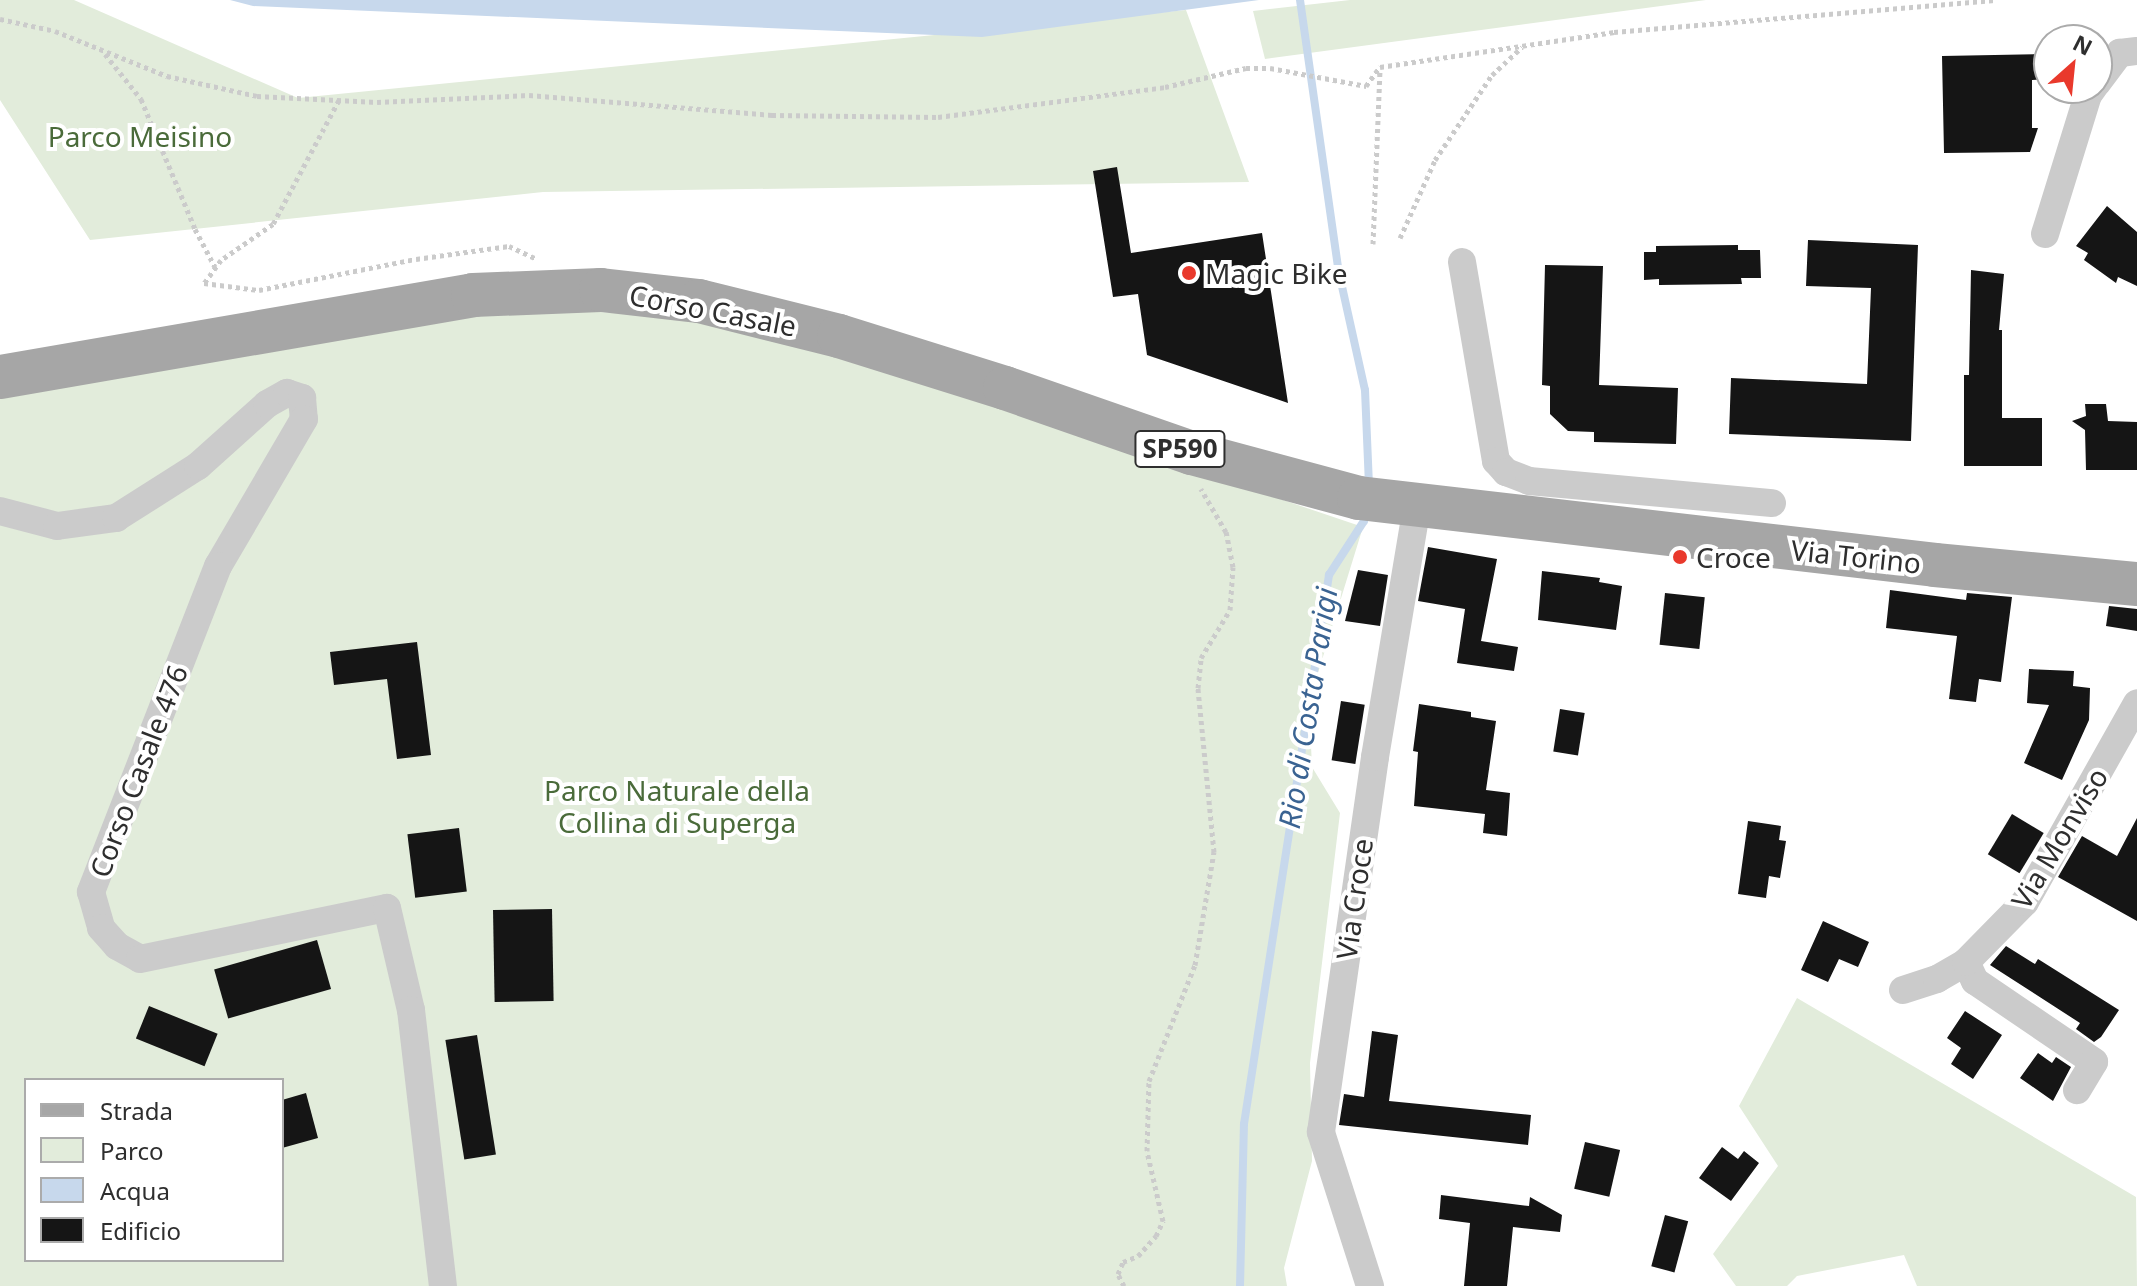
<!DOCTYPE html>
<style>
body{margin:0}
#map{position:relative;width:2137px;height:1286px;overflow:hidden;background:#fff;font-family:"Noto Sans",sans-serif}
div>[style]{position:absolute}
.green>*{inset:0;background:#e2ecdb}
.water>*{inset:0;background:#c7d8ec}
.stream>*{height:8px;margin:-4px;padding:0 4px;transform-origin:4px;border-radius:4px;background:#c7d8ec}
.building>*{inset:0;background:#151515;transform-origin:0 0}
.path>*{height:5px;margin-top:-2.5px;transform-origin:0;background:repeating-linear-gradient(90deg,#cbcbcb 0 4px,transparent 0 8px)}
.minor>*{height:28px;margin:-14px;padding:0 14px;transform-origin:14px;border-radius:14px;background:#cbcbcb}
.primary>*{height:44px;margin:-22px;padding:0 22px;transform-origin:22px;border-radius:22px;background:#a6a6a6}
.dots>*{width:22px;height:22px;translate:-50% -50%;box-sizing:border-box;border:4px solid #fff;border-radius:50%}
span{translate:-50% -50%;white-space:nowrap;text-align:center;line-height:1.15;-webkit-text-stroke:8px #fff;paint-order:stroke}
.shield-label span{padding:2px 6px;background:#fff;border:2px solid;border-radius:6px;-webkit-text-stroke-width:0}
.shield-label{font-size:26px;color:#2e2e2e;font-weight:700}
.park-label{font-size:28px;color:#4a6b3a}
.poi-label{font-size:28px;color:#2e2e2e}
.left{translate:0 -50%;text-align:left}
.street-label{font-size:28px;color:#2e2e2e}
.water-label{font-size:30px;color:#3a6392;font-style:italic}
.legend{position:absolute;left:24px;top:1078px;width:260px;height:184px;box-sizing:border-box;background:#fff;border:2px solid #ababab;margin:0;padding:10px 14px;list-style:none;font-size:24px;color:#2e2e2e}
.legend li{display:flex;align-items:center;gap:16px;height:40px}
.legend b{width:40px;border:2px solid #ababab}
.north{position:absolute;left:2033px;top:24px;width:80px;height:80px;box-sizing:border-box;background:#fff;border:2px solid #ababab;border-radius:50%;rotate:27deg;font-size:22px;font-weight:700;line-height:32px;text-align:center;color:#2e2e2e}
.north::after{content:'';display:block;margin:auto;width:28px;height:36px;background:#e9392c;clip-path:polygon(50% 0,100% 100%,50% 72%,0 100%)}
</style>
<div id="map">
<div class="green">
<i style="clip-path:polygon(0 0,74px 0,298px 98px,1186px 10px,1249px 182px,543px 192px,90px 240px,0 100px)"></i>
<i style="clip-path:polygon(1350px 0,1706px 0,1265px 59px,1253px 11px)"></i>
<i style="clip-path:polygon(evenodd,471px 306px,706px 317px,1132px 449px,1363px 527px,1309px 702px,1312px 767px,1340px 813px,1310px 1063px,1312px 1161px,1284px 1268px,1287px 1286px,0 1286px,0 393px,471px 306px,26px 1080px,282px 1080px,282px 1260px,26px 1260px,26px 1080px)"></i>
<i style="clip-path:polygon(1797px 998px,2136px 1197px,2137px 1286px,1917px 1286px,1904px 1255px,1797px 1276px,1787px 1286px,1736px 1286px,1713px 1254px,1778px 1166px,1739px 1106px)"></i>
</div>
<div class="water">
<i style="clip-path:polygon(230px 0,1259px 0,982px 37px,253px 6px)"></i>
</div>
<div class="stream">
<i style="left:1300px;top:0;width:276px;rotate:81.9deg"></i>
<i style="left:1339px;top:273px;width:120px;rotate:77.5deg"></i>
<i style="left:1365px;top:390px;width:97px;rotate:87.6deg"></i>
<i style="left:1240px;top:1286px;width:162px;rotate:-88.6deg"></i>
<i style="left:1244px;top:1124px;width:556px;rotate:-81.2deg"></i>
<i style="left:1329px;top:575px;width:64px;rotate:-57.1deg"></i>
<i style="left:1364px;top:521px;width:9px;rotate:-84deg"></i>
</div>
<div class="building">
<i style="clip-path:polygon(2049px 54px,2049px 79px,2032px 80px,2032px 128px,2038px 128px,2030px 152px,1944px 153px,1942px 56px)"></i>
<i style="clip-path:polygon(1117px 167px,1131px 253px,1262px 233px,1288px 403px,1147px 355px,1138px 294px,1113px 297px,1093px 171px)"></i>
<i style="clip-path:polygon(2107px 206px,2137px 232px,2137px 286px,2118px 277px,2116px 283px,2084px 260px,2088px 253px,2076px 246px)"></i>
<i style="clip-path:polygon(1808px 240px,1918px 245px,1911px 441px,1729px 434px,1731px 378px,1867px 384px,1871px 288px,1806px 286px)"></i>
<i style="clip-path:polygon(1738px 245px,1738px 250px,1760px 250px,1761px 278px,1741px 278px,1742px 284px,1659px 285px,1659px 279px,1644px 280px,1644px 252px,1656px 252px,1656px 246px)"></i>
<i style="clip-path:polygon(1545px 265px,1603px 266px,1599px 385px,1678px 388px,1676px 444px,1594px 442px,1594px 432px,1568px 431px,1550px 414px,1550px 386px,1542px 385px)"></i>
<i style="clip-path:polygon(1971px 270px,2004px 274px,1999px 330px,2002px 330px,2002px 418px,2042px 418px,2042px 466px,1964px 466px,1964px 375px,1969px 375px)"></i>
<i style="clip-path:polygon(2085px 404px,2106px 404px,2108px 421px,2137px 422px,2137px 470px,2086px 470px,2085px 430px,2072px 421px,2086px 416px)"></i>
<i style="clip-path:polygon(1428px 547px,1497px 559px,1481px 641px,1518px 647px,1514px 671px,1457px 663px,1465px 609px,1418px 601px)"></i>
<i style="clip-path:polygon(1358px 570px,1388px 575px,1380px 626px,1345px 621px)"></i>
<i style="clip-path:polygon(1542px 571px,1600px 578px,1599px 582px,1622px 586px,1616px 630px,1538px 620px)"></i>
<i style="clip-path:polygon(1890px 590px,1966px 600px,1967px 593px,2012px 597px,2001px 682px,1979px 679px,1976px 702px,1949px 699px,1957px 636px,1886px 628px)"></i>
<i style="left:1665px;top:593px;width:40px;height:52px;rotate:6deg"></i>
<i style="clip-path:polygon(2109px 606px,2137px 609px,2137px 631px,2106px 626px)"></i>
<i style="clip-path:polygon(417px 642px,431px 755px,397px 759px,387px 679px,334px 685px,330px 652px)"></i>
<i style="clip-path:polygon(2029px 669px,2074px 671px,2073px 686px,2090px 688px,2089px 720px,2062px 780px,2024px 763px,2049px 705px,2027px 703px)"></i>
<i style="left:1341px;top:701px;width:24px;height:60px;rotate:9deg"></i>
<i style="clip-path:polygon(1419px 704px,1471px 712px,1471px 717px,1496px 721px,1486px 790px,1510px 793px,1507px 836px,1483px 833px,1485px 814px,1414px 806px,1418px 752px,1413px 751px)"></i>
<i style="left:1560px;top:709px;width:25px;height:43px;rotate:9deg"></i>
<i style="left:2012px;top:814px;width:37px;height:47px;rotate:31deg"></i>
<i style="clip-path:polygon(2137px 818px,2137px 921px,2058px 877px,2082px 836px,2117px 856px)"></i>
<i style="clip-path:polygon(1748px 821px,1781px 826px,1779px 840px,1786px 841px,1780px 878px,1769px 876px,1766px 898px,1738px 894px)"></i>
<i style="left:459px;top:828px;width:64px;height:52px;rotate:83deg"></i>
<i style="left:552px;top:909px;width:92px;height:59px;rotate:89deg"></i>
<i style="clip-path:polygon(1823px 921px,1869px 942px,1858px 967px,1839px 959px,1828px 982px,1801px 970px)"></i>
<i style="left:317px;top:940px;width:51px;height:107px;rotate:74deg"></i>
<i style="clip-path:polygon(2006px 946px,2035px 964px,2038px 959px,2119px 1010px,2101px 1037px,2094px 1042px,2076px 1029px,2080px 1023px,1990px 965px)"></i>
<i style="left:149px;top:1006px;width:74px;height:35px;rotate:22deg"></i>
<i style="clip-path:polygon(1965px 1011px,2002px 1035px,1973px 1079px,1951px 1064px,1961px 1048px,1947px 1038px)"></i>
<i style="clip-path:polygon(1372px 1031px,1398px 1035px,1389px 1101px,1531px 1115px,1528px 1145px,1339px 1125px,1344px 1094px,1364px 1097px)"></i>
<i style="left:477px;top:1035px;width:121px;height:32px;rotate:81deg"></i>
<i style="clip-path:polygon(2038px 1053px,2052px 1063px,2056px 1057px,2071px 1067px,2053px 1101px,2020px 1078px)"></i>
<i style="clip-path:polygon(306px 1093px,318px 1138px,282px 1148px,282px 1100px)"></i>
<i style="left:1585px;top:1142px;width:36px;height:48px;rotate:13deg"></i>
<i style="clip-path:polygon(1722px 1147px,1738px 1159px,1744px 1151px,1759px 1163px,1731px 1201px,1699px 1178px)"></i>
<i style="clip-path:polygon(1441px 1195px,1529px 1206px,1530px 1197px,1562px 1215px,1560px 1232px,1513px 1227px,1507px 1286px,1464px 1286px,1470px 1223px,1439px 1219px)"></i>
<i style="left:1665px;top:1215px;width:24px;height:53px;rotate:15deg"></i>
</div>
<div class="path">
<i style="left:0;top:19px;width:56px;rotate:12.3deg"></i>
<i style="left:55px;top:31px;width:121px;rotate:21.9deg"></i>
<i style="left:167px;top:76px;width:92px;rotate:12.5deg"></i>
<i style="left:257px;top:96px;width:120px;rotate:2.9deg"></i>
<i style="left:377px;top:102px;width:152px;rotate:-2.6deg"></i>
<i style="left:529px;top:95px;width:244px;rotate:4.7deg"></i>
<i style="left:772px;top:115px;width:166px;rotate:0.7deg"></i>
<i style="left:938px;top:117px;width:229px;rotate:-7.5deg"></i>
<i style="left:1165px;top:87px;width:83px;rotate:-13.2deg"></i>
<i style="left:1246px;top:68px;width:24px"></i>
<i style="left:1270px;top:68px;width:98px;rotate:10.6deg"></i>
<i style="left:1366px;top:86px;width:24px;rotate:-54deg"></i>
<i style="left:1380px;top:67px;width:237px;rotate:-8.5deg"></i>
<i style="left:1614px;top:32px;width:382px;rotate:-4.8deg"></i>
<i style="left:105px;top:54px;width:58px;rotate:51.3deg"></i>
<i style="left:141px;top:99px;width:141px;rotate:67.4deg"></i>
<i style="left:195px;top:229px;width:43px;rotate:62.2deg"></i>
<i style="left:339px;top:100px;width:140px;rotate:118deg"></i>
<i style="left:273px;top:224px;width:63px;rotate:145.3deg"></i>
<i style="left:221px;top:260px;width:29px;rotate:126deg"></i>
<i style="left:204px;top:283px;width:55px;rotate:7.3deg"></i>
<i style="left:259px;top:290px;width:160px;rotate:-11.2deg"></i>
<i style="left:416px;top:259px;width:94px;rotate:-8deg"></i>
<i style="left:509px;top:246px;width:29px;rotate:25deg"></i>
<i style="left:1400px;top:238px;width:85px;rotate:-65.8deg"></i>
<i style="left:1435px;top:160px;width:102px;rotate:-56.2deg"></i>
<i style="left:1492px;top:75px;width:41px;rotate:-43deg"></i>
<i style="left:1373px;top:244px;width:175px;rotate:-87.7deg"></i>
<i style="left:1124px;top:1286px;width:13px;rotate:-117deg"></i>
<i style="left:1118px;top:1274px;width:13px;rotate:-67deg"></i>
<i style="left:1123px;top:1262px;width:16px;rotate:-22deg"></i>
<i style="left:1138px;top:1256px;width:27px;rotate:-48deg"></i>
<i style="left:1156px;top:1236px;width:17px;rotate:-65deg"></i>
<i style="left:1163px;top:1221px;width:72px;rotate:-102.9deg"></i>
<i style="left:1147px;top:1151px;width:70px;rotate:-88.4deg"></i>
<i style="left:1149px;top:1081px;width:125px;rotate:-68.4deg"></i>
<i style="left:1195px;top:965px;width:115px;rotate:-80.5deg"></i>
<i style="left:1214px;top:852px;width:165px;rotate:-95.6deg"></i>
<i style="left:1198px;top:688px;width:30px;rotate:-84deg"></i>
<i style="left:1201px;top:658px;width:56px;rotate:-58.9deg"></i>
<i style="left:1230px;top:610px;width:43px;rotate:-86deg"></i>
<i style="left:1233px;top:567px;width:36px;rotate:-101deg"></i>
<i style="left:1226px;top:532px;width:50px;rotate:-120.2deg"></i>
</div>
<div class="minor">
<i style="left:2097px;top:83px;width:38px;rotate:-53deg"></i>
<i style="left:2120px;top:53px;width:17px;rotate:-7deg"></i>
<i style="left:2045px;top:234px;width:145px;rotate:-72.8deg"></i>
<i style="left:2088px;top:95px;width:9px;rotate:-54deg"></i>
<i style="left:1462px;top:262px;width:202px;rotate:80.3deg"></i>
<i style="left:1496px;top:461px;width:15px;rotate:48deg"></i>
<i style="left:1506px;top:472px;width:25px;rotate:21deg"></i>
<i style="left:1529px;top:481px;width:244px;rotate:5.2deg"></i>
<i style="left:0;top:511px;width:59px;rotate:14.7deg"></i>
<i style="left:57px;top:526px;width:60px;rotate:-7.7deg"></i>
<i style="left:116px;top:518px;width:97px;rotate:-32.4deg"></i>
<i style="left:198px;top:466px;width:93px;rotate:-41.9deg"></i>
<i style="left:267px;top:404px;width:23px;rotate:-29deg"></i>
<i style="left:287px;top:393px;width:16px;rotate:18deg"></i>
<i style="left:302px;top:398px;width:21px;rotate:85deg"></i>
<i style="left:304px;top:419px;width:170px;rotate:120.3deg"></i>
<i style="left:218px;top:566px;width:350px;rotate:111.3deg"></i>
<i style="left:91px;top:892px;width:37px;rotate:74deg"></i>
<i style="left:101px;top:928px;width:24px;rotate:48deg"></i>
<i style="left:117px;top:946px;width:26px;rotate:29deg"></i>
<i style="left:140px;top:959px;width:252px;rotate:-11.7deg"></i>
<i style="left:387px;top:908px;width:105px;rotate:76.8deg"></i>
<i style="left:411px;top:1010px;width:278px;rotate:83.4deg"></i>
<i style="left:1966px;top:962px;width:21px;rotate:65deg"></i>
<i style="left:1975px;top:981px;width:144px;rotate:34.2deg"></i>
<i style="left:2094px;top:1062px;width:33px;rotate:121deg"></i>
<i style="left:1903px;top:990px;width:36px;rotate:-18deg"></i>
<i style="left:1937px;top:979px;width:34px;rotate:-30deg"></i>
<i style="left:1966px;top:962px;width:84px;rotate:-45.5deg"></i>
<i style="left:2025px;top:902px;width:228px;rotate:-60.6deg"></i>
<i style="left:1370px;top:1286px;width:162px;rotate:-107.7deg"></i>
<i style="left:1321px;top:1132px;width:379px;rotate:-81.8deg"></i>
<i style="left:1375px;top:757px;width:254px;rotate:-80.5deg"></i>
</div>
<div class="primary">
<i style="left:0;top:377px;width:480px;rotate:-9.8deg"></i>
<i style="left:473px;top:295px;width:128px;rotate:-2.2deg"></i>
<i style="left:601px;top:290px;width:99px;rotate:6.4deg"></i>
<i style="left:699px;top:301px;width:144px;rotate:14deg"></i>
<i style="left:839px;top:336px;width:174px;rotate:17.4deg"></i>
<i style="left:1005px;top:388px;width:198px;rotate:19.2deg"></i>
<i style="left:1192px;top:453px;width:173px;rotate:15.1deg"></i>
<i style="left:1359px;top:498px;width:580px;rotate:6.63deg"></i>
<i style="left:1935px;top:565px;width:203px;rotate:5.4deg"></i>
</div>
<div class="dots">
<i style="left:1189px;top:273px;background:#e9392c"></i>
<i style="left:1680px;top:557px;background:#e9392c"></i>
</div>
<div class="shield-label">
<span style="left:1180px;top:449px">SP590</span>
</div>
<div class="park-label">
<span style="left:140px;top:136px">Parco Meisino</span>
<span style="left:677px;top:806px">Parco Naturale della<br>Collina di Superga</span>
</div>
<div class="poi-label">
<span class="left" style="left:1205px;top:273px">Magic Bike</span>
<span class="left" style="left:1696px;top:557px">Croce</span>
</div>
<div class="street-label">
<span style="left:713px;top:310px;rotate:11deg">Corso Casale</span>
<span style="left:1856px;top:556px;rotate:6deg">Via Torino</span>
<span style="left:138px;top:771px;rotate:-69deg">Corso Casale 476</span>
<span style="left:2059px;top:838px;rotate:-59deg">Via Monviso</span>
<span style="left:1354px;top:899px;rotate:-82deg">Via Croce</span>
</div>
<div class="water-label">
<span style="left:1308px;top:708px;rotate:-81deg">Rio di Costa Parigi</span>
</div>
<ul class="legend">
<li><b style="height:10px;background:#a6a6a6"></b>Strada</li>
<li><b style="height:22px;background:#e2ecdb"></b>Parco</li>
<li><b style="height:22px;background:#c7d8ec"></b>Acqua</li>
<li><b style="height:22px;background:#151515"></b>Edificio</li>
</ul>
<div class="north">N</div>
</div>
